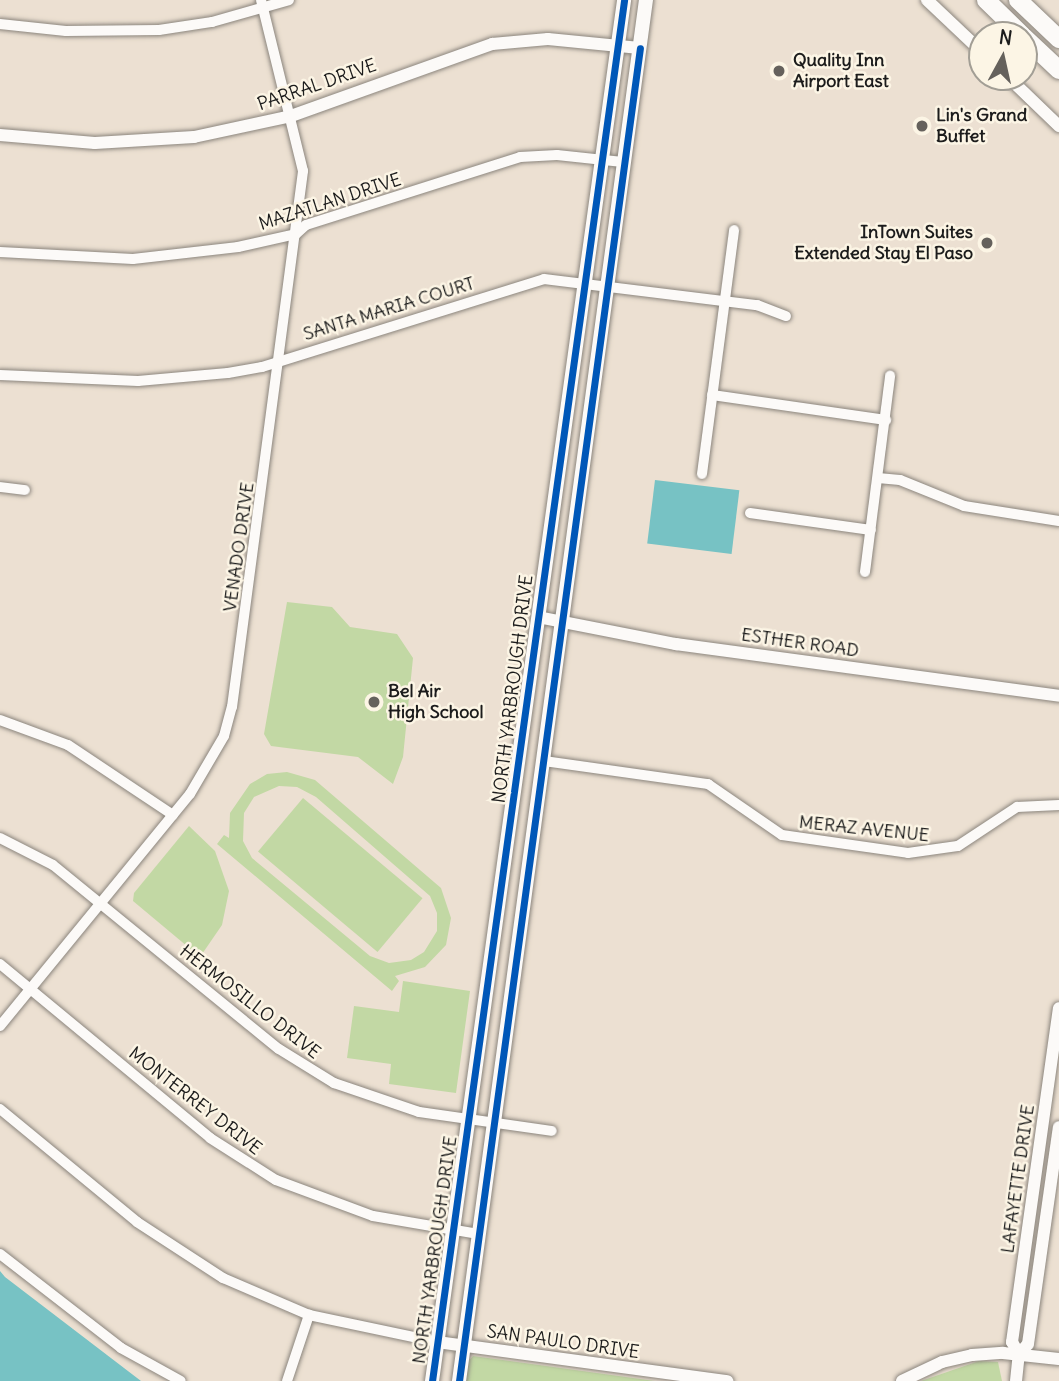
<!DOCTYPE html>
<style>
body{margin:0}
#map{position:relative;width:1059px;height:1381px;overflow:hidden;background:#ece0d2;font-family:Delius,sans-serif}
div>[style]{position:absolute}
.green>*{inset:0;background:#c2d8a4;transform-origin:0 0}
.water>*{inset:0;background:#77c2c4;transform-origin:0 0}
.roads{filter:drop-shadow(0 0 2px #8b857d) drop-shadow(0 0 2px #8b857d)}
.street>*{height:10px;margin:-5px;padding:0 5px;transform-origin:5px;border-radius:5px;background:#fcfaf8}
.secondary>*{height:12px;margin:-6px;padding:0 6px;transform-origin:6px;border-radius:6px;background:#fcfaf8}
.primary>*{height:14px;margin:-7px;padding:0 7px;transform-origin:7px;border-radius:7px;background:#fcfaf8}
.highway>*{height:18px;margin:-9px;padding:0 9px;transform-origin:9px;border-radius:9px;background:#fcfaf8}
.cycleway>*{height:7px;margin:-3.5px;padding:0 3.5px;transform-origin:3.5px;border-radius:3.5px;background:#0057b8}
.dots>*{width:19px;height:19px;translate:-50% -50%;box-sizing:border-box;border:4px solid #fcf5e5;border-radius:50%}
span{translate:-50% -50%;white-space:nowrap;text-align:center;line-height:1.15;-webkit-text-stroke:5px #fcf5e5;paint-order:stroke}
.poi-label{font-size:18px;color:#1c1c1c;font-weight:700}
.left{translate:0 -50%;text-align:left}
.right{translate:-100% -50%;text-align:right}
.street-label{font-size:18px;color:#1c1c1c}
.north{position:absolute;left:968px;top:21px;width:70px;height:70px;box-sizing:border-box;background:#fcf5e5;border:2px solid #a29e95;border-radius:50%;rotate:8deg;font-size:19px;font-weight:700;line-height:28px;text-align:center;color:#1c1c1c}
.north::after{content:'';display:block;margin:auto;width:24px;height:32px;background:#65615c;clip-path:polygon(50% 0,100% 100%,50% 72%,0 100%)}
</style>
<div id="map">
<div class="green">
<i style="clip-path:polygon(287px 602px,332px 607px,350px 627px,397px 634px,413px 658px,403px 757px,393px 784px,358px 757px,271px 746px,264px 734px)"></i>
<i style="clip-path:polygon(evenodd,287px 772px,315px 780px,441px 888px,451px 918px,446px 945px,425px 967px,395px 976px,399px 981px,392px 991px,217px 844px,224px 835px,229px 838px,230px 813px,250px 784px,267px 774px,287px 772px,279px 786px,297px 787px,316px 797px,430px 896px,437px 913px,437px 931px,424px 952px,411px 960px,389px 963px,370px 956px,252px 858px,243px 841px,244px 813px,254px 797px,279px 786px)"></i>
<i style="left:303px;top:798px;width:156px;height:70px;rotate:40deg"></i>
<i style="clip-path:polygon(189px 826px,215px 851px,229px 891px,222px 925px,200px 957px,133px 901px,134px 893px)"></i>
<i style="clip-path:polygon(403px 981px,470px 991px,456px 1093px,389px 1084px,391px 1064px,347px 1058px,354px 1006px,399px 1012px)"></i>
<i style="clip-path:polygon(473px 1356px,655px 1381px,464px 1381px,466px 1364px)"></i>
<i style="clip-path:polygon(979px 1361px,998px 1362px,1002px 1381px,921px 1381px)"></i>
</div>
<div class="water">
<i style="left:655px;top:480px;width:85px;height:64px;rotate:7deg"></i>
<i style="clip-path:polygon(0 1271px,5px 1277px,141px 1381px,0 1381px)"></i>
</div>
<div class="roads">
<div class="street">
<i style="left:0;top:24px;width:66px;rotate:6.1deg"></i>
<i style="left:66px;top:31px;width:93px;rotate:-0.6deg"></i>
<i style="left:159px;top:30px;width:54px;rotate:-8.6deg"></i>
<i style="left:212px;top:22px;width:80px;rotate:-15.9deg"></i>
<i style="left:0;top:252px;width:133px;rotate:3deg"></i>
<i style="left:133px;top:259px;width:106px;rotate:-6.5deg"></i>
<i style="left:238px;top:247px;width:59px;rotate:-12.6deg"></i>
<i style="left:296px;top:234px;width:13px;rotate:-42deg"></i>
<i style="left:306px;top:225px;width:225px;rotate:-17.6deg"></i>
<i style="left:520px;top:157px;width:37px;rotate:-3deg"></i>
<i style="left:557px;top:155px;width:66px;rotate:6.1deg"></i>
<i style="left:0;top:375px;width:138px;rotate:2.5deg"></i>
<i style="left:138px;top:381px;width:90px;rotate:-5.1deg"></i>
<i style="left:228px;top:373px;width:35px;rotate:-10deg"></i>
<i style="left:262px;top:367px;width:295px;rotate:-17.3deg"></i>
<i style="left:544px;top:279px;width:215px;rotate:7deg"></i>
<i style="left:757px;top:305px;width:31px;rotate:21deg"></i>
<i style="left:712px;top:395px;width:176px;rotate:8.2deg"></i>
<i style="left:702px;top:474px;width:246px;rotate:-82.5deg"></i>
<i style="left:878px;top:478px;width:22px;rotate:5deg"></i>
<i style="left:900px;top:480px;width:69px;rotate:22.1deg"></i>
<i style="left:964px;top:506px;width:96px;rotate:9deg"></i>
<i style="left:0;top:487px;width:25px;rotate:7deg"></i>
<i style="left:750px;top:513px;width:122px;rotate:8deg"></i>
<i style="left:865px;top:572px;width:198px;rotate:-82.7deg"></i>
<i style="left:0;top:720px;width:72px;rotate:20.2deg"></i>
<i style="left:68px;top:745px;width:126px;rotate:33.7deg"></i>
<i style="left:544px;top:761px;width:166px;rotate:8deg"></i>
<i style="left:708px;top:784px;width:90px;rotate:34.6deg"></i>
<i style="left:782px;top:835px;width:127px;rotate:8.1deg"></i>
<i style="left:908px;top:853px;width:50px;rotate:-8deg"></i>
<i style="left:958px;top:846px;width:71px;rotate:-33.5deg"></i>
<i style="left:1017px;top:807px;width:42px;rotate:-2.7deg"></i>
<i style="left:0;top:838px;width:59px;rotate:27deg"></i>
<i style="left:53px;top:865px;width:291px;rotate:39.2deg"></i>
<i style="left:279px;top:1049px;width:65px;rotate:31.7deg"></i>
<i style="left:334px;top:1083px;width:90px;rotate:18.8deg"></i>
<i style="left:419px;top:1112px;width:134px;rotate:8.1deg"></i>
<i style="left:0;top:964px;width:273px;rotate:39.6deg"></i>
<i style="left:210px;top:1138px;width:78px;rotate:32.5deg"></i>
<i style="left:276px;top:1180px;width:103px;rotate:20.4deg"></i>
<i style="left:373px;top:1216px;width:107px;rotate:9.7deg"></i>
<i style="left:0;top:1026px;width:300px;rotate:-50.7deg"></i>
<i style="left:190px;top:794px;width:67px;rotate:-59.6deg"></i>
<i style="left:224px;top:736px;width:30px;rotate:-75deg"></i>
<i style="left:232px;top:707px;width:541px;rotate:-82.45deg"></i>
<i style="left:303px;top:171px;width:176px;rotate:-103.8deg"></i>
<i style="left:0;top:1109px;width:178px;rotate:39.5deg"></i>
<i style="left:137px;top:1222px;width:103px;rotate:33.1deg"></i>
<i style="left:223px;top:1278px;width:94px;rotate:23.3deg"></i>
<i style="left:309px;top:1315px;width:131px;rotate:11.9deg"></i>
<i style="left:0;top:1254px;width:153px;rotate:37.8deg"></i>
<i style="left:121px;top:1348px;width:68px;rotate:28.8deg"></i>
<i style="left:287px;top:1381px;width:70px;rotate:-71.6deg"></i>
</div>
<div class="secondary">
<i style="left:927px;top:0;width:76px;rotate:43.4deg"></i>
<i style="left:1008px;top:77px;width:71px;rotate:43.9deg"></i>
<i style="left:0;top:135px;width:95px;rotate:4.8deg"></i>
<i style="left:95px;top:143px;width:99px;rotate:-3.5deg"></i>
<i style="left:194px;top:137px;width:99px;rotate:-12.2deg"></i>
<i style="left:291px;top:116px;width:214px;rotate:-19.7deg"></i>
<i style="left:492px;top:44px;width:56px;rotate:-5.1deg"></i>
<i style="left:548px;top:39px;width:92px;rotate:5.6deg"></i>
<i style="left:538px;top:617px;width:141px;rotate:11.1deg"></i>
<i style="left:676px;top:644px;width:387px;rotate:7.7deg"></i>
<i style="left:437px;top:1342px;width:293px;rotate:7.7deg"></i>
<i style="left:1019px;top:1354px;width:14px;rotate:-120deg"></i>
<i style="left:1012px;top:1342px;width:337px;rotate:-82deg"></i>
<i style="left:902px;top:1381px;width:44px;rotate:-25.4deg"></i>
<i style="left:942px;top:1362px;width:31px;rotate:-13deg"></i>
<i style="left:972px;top:1355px;width:31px;rotate:-4deg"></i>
<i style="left:1003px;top:1353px;width:56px;rotate:6.1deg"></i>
<i style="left:1016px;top:1381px;width:27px;rotate:-84deg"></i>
<i style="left:1019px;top:1354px;width:13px;rotate:-48deg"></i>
<i style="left:1028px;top:1344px;width:219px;rotate:-81.9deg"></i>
</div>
<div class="primary">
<i style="left:432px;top:1381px;width:1394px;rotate:-82.08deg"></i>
<i style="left:459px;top:1381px;width:1394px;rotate:-82.29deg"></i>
</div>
<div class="highway">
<i style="left:986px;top:0;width:50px;rotate:44.2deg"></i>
<i style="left:1018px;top:0;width:57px;rotate:43.6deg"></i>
<i style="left:1024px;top:37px;width:48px;rotate:43.3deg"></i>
</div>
</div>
<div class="cycleway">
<i style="left:432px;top:1381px;width:1394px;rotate:-82.08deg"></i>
<i style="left:459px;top:1381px;width:1345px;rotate:-82.27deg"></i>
</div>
<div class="dots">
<i style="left:779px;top:71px;background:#65615c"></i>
<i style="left:922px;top:126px;background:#65615c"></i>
<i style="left:987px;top:243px;background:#65615c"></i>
<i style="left:374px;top:702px;background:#65615c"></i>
</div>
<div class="poi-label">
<span class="left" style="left:793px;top:71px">Quality Inn<br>Airport East</span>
<span class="left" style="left:936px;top:126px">Lin's Grand<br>Buffet</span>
<span class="right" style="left:973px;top:243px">InTown Suites<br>Extended Stay El Paso</span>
<span class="left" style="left:388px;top:702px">Bel Air<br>High School</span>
</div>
<div class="street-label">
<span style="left:317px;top:85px;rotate:-19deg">PARRAL DRIVE</span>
<span style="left:330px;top:202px;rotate:-18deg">MAZATLAN DRIVE</span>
<span style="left:389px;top:309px;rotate:-17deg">SANTA MARIA COURT</span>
<span style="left:239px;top:547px;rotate:-82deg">VENADO DRIVE</span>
<span style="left:800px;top:643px;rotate:8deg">ESTHER ROAD</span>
<span style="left:513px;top:689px;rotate:-83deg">NORTH YARBROUGH DRIVE</span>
<span style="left:864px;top:829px;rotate:6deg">MERAZ AVENUE</span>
<span style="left:250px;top:1002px;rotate:38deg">HERMOSILLO DRIVE</span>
<span style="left:195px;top:1101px;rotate:38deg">MONTERREY DRIVE</span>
<span style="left:1018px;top:1179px;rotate:-82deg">LAFAYETTE DRIVE</span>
<span style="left:435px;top:1250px;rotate:-82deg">NORTH YARBROUGH DRIVE</span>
<span style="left:563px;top:1342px;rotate:8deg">SAN PAULO DRIVE</span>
</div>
<div class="north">N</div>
</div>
